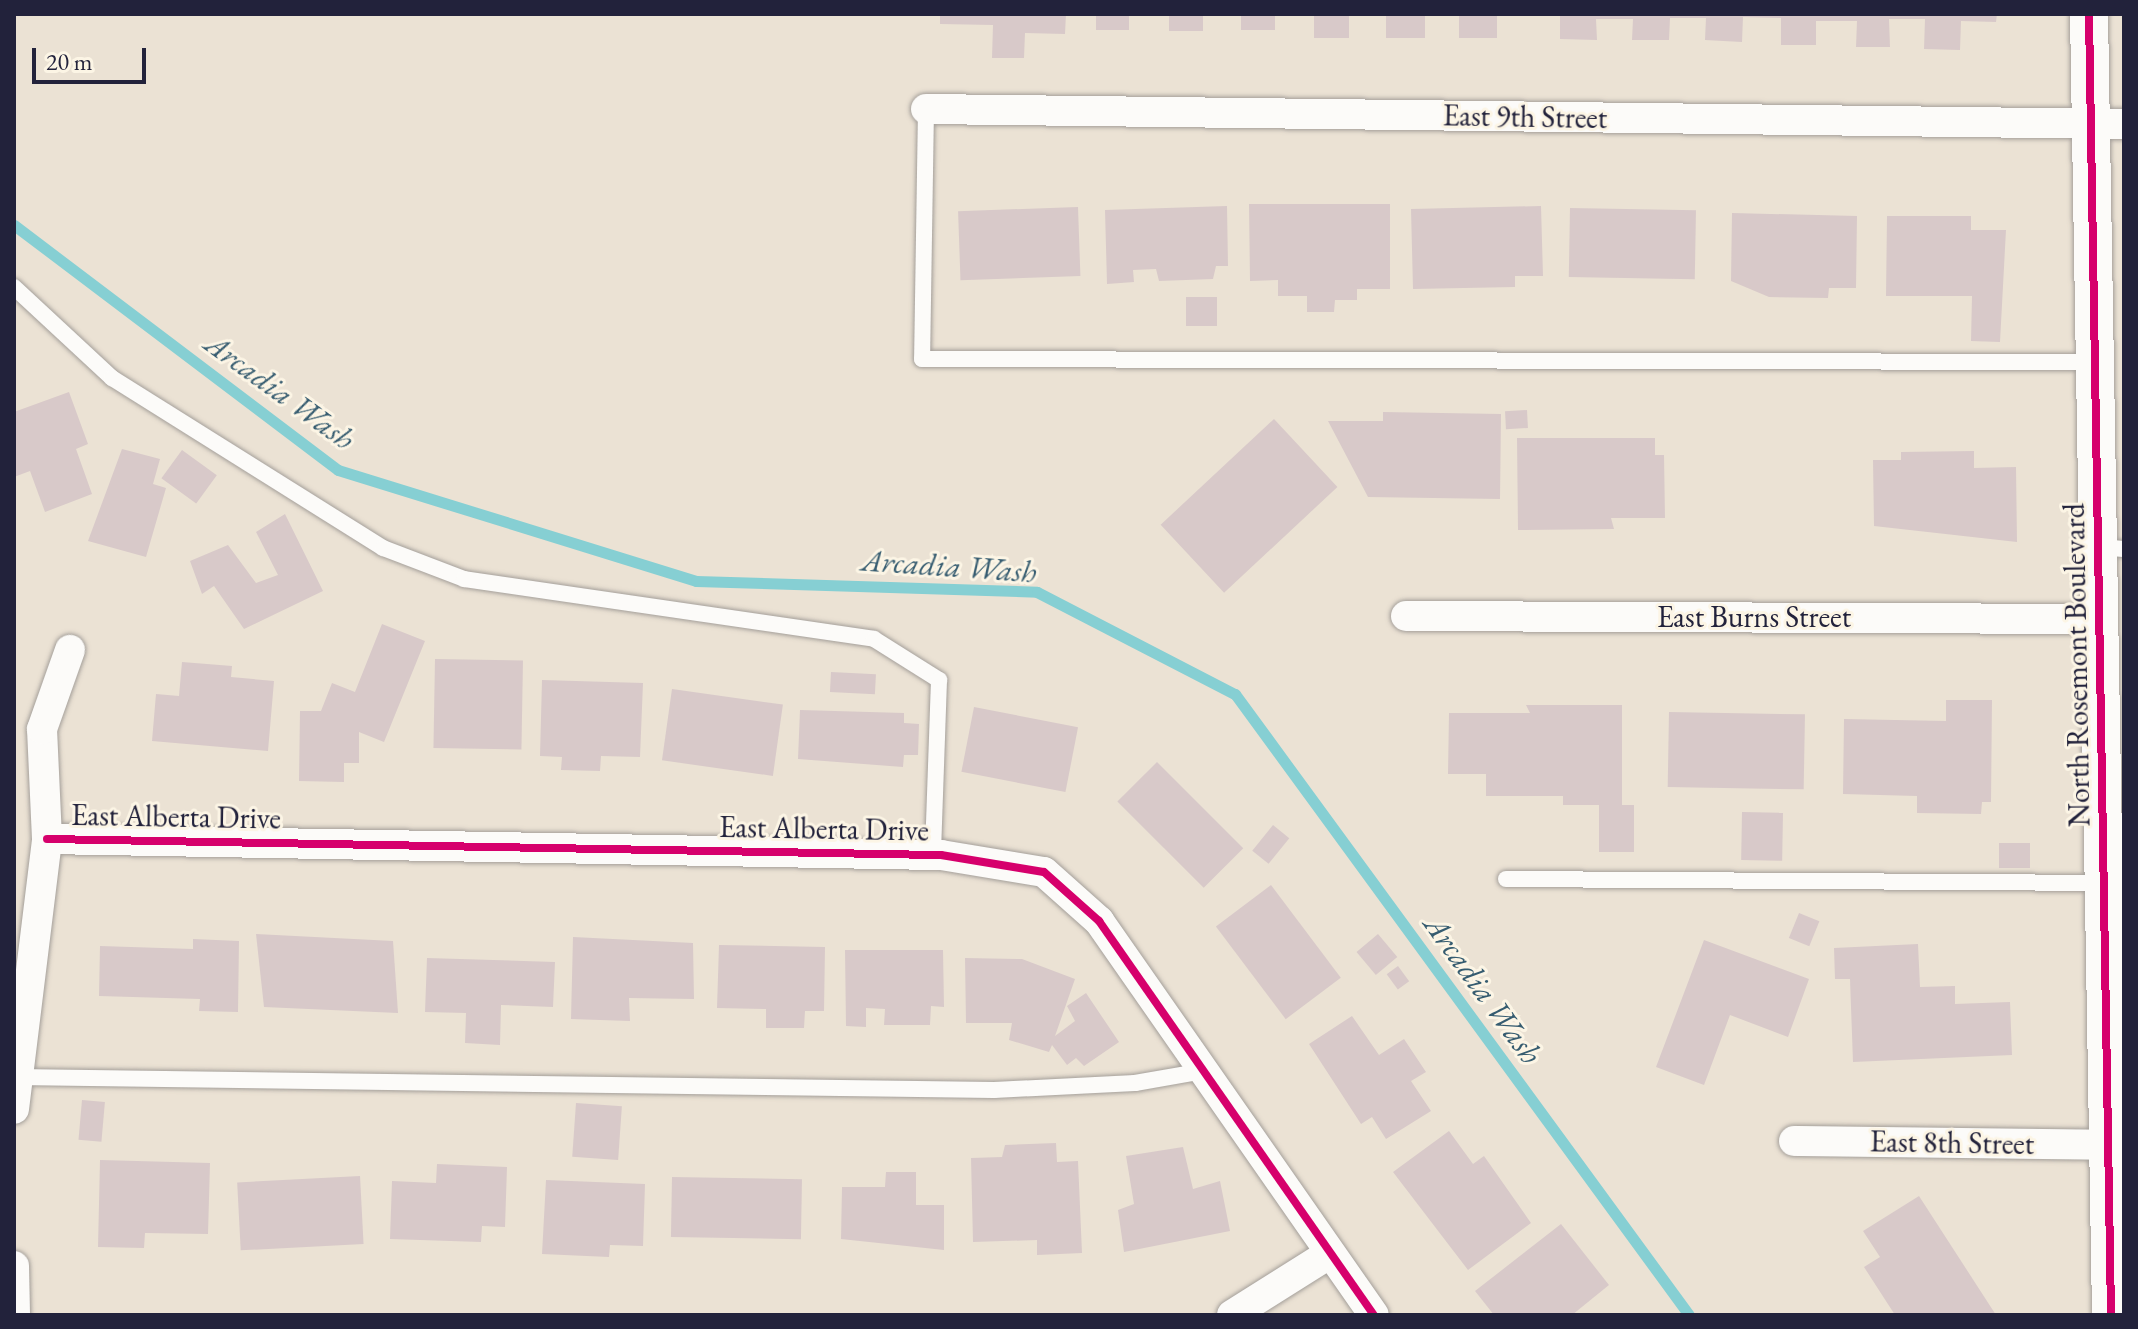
<!DOCTYPE html>
<style>
body{margin:0}
#map{position:relative;width:2138px;height:1329px;overflow:hidden;background:#ebe2d4;font-family:"EB Garamond",serif}
div>[style]{position:absolute}
.stream>*{height:11px;margin:-5.5px;padding:0 5.5px;transform-origin:5.5px;border-radius:5.5px;background:#86cfd3}
.building>*{inset:0;background:#d8c9c9;transform-origin:0 0}
.roads{filter:drop-shadow(0 0 2px #a49f9a) drop-shadow(0 0 2px #a49f9a)}
.service>*{height:16px;margin:-8px;padding:0 8px;transform-origin:8px;border-radius:8px;background:#fcfbf9}
.minor>*{height:30px;margin:-15px;padding:0 15px;transform-origin:15px;border-radius:15px;background:#fcfbf9}
.tertiary>*{height:38px;margin:-19px;padding:0 19px;transform-origin:19px;border-radius:19px;background:#fcfbf9}
.cycleway>*{height:8px;margin:-4px;padding:0 4px;transform-origin:4px;border-radius:4px;background:#d6006c}
span{translate:-50% -50%;white-space:nowrap;text-align:center;line-height:1.15;-webkit-text-stroke:6px #fcf5e5;paint-order:stroke}
.street-label{font-size:30px;color:#22223b}
.water-label{font-size:32px;color:#365c70;font-style:italic}
.frame{position:absolute;inset:0;border:16px solid #22223b;pointer-events:none}
.scale{position:absolute;left:32px;top:48px;width:114px;height:36px;box-sizing:border-box;border:4px solid #22223b;border-top:0;padding-left:10px;font-size:24px;line-height:28px;white-space:nowrap;color:#22223b;-webkit-text-stroke:6px #fcf5e5;paint-order:stroke}
</style>
<div id="map">
<div class="stream">
<i style="left:14px;top:225px;width:406px;rotate:37.1deg"></i>
<i style="left:338px;top:470px;width:375px;rotate:17.2deg"></i>
<i style="left:696px;top:581px;width:341px;rotate:1.8deg"></i>
<i style="left:1037px;top:592px;width:223px;rotate:27.3deg"></i>
<i style="left:1235px;top:694px;width:769px;rotate:53.83deg"></i>
</div>
<div class="building">
<i style="clip-path:polygon(940px 14px,1066px 14px,1065px 34px,1025px 33px,1024px 58px,992px 58px,993px 25px,940px 24px)"></i>
<i style="left:1096px;top:14px;width:33px;height:16px"></i>
<i style="left:1169px;top:14px;width:34px;height:17px"></i>
<i style="left:1241px;top:14px;width:34px;height:16px"></i>
<i style="left:1314px;top:14px;width:35px;height:24px"></i>
<i style="left:1386px;top:14px;width:39px;height:24px"></i>
<i style="left:1459px;top:14px;width:38px;height:24px"></i>
<i style="clip-path:polygon(1560px 14px,1997px 14px,1996px 22px,1961px 21px,1960px 50px,1924px 49px,1925px 19px,1889px 19px,1890px 47px,1856px 47px,1857px 21px,1816px 21px,1816px 45px,1781px 45px,1781px 18px,1743px 17px,1742px 42px,1705px 40px,1706px 18px,1670px 18px,1669px 40px,1632px 40px,1633px 19px,1596px 19px,1597px 40px,1560px 39px)"></i>
<i style="clip-path:polygon(1249px 204px,1390px 204px,1390px 289px,1357px 289px,1357px 300px,1335px 300px,1334px 312px,1307px 312px,1307px 296px,1278px 296px,1278px 280px,1250px 281px)"></i>
<i style="clip-path:polygon(1227px 206px,1228px 266px,1216px 266px,1213px 279px,1159px 281px,1156px 269px,1133px 270px,1134px 282px,1107px 284px,1105px 210px)"></i>
<i style="clip-path:polygon(1541px 206px,1543px 276px,1515px 276px,1515px 287px,1413px 289px,1411px 209px)"></i>
<i style="left:1078px;top:207px;width:69px;height:120px;rotate:88deg"></i>
<i style="left:1570px;top:208px;width:126px;height:69px;rotate:1deg"></i>
<i style="clip-path:polygon(1732px 213px,1857px 216px,1856px 288px,1829px 288px,1828px 298px,1769px 297px,1731px 281px)"></i>
<i style="clip-path:polygon(1887px 216px,1971px 216px,1971px 230px,2006px 230px,2000px 342px,1971px 341px,1972px 296px,1886px 296px)"></i>
<i style="left:1217px;top:297px;width:29px;height:31px;rotate:90deg"></i>
<i style="clip-path:polygon(69px 392px,88px 444px,76px 449px,92px 494px,45px 512px,30px 471px,14px 477px,14px 412px)"></i>
<i style="left:1527px;top:410px;width:18px;height:22px;rotate:87deg"></i>
<i style="clip-path:polygon(1383px 412px,1501px 414px,1500px 499px,1368px 497px,1328px 421px,1383px 421px)"></i>
<i style="left:1274px;top:419px;width:93px;height:155px;rotate:47deg"></i>
<i style="clip-path:polygon(1517px 438px,1655px 438px,1655px 455px,1664px 455px,1665px 518px,1611px 518px,1614px 529px,1518px 530px)"></i>
<i style="clip-path:polygon(122px 449px,160px 459px,153px 484px,166px 488px,146px 557px,88px 541px)"></i>
<i style="left:182px;top:450px;width:43px;height:35px;rotate:36deg"></i>
<i style="clip-path:polygon(1974px 451px,1974px 468px,2016px 467px,2017px 542px,1874px 526px,1873px 460px,1901px 460px,1901px 452px)"></i>
<i style="clip-path:polygon(285px 514px,323px 591px,244px 629px,214px 586px,202px 594px,190px 561px,228px 545px,256px 583px,278px 575px,256px 532px)"></i>
<i style="clip-path:polygon(382px 624px,425px 641px,384px 742px,359px 732px,359px 763px,344px 763px,344px 782px,299px 781px,300px 711px,321px 711px,332px 683px,355px 692px)"></i>
<i style="left:435px;top:659px;width:88px;height:89px;rotate:1deg"></i>
<i style="clip-path:polygon(182px 662px,232px 666px,231px 677px,274px 681px,268px 751px,152px 741px,156px 694px,179px 696px)"></i>
<i style="left:831px;top:672px;width:45px;height:20px;rotate:3deg"></i>
<i style="clip-path:polygon(542px 680px,643px 683px,640px 757px,601px 756px,600px 771px,561px 770px,562px 757px,540px 756px)"></i>
<i style="left:672px;top:689px;width:112px;height:72px;rotate:8deg"></i>
<i style="clip-path:polygon(1946px 700px,1992px 700px,1991px 802px,1982px 802px,1981px 814px,1917px 813px,1917px 796px,1843px 794px,1844px 719px,1946px 721px)"></i>
<i style="clip-path:polygon(1526px 705px,1622px 705px,1622px 805px,1634px 805px,1634px 852px,1599px 852px,1599px 805px,1563px 805px,1563px 796px,1486px 796px,1486px 774px,1448px 774px,1449px 713px,1530px 713px)"></i>
<i style="left:974px;top:707px;width:106px;height:66px;rotate:11deg"></i>
<i style="clip-path:polygon(800px 710px,904px 713px,904px 723px,919px 724px,918px 755px,904px 755px,903px 767px,798px 759px)"></i>
<i style="left:1669px;top:712px;width:136px;height:75px;rotate:1deg"></i>
<i style="left:1157px;top:762px;width:122px;height:56px;rotate:45deg"></i>
<i style="left:1742px;top:812px;width:41px;height:48px;rotate:1deg"></i>
<i style="left:1273px;top:825px;width:21px;height:33px;rotate:39deg"></i>
<i style="left:1999px;top:843px;width:31px;height:25px"></i>
<i style="left:1271px;top:885px;width:116px;height:69px;rotate:53deg"></i>
<i style="left:1799px;top:913px;width:22px;height:27px;rotate:22deg"></i>
<i style="clip-path:polygon(256px 934px,393px 941px,398px 1013px,264px 1007px)"></i>
<i style="left:1378px;top:934px;width:30px;height:28px;rotate:50deg"></i>
<i style="clip-path:polygon(573px 937px,693px 943px,694px 999px,629px 998px,630px 1021px,571px 1019px)"></i>
<i style="clip-path:polygon(193px 939px,239px 941px,238px 1012px,199px 1011px,200px 999px,99px 996px,100px 946px,193px 949px)"></i>
<i style="clip-path:polygon(1704px 940px,1809px 979px,1788px 1037px,1730px 1015px,1704px 1085px,1656px 1067px)"></i>
<i style="clip-path:polygon(1918px 944px,1920px 987px,1955px 986px,1955px 1004px,2010px 1002px,2012px 1055px,1853px 1062px,1850px 979px,1835px 979px,1834px 948px)"></i>
<i style="clip-path:polygon(719px 945px,825px 947px,824px 1011px,805px 1011px,804px 1028px,766px 1028px,766px 1009px,717px 1008px)"></i>
<i style="clip-path:polygon(845px 950px,943px 950px,944px 1007px,931px 1006px,930px 1025px,884px 1025px,885px 1009px,866px 1008px,866px 1027px,846px 1026px)"></i>
<i style="clip-path:polygon(427px 958px,555px 962px,553px 1007px,501px 1005px,500px 1045px,465px 1043px,466px 1013px,425px 1012px)"></i>
<i style="clip-path:polygon(965px 958px,1022px 959px,1075px 979px,1055px 1036px,1075px 1021px,1067px 1006px,1086px 993px,1119px 1042px,1084px 1066px,1076px 1058px,1067px 1065px,1052px 1045px,1049px 1052px,1009px 1040px,1012px 1023px,966px 1023px)"></i>
<i style="left:1398px;top:966px;width:19px;height:14px;rotate:54deg"></i>
<i style="clip-path:polygon(1352px 1016px,1379px 1055px,1404px 1039px,1426px 1072px,1411px 1081px,1431px 1111px,1386px 1139px,1372px 1117px,1361px 1124px,1309px 1044px)"></i>
<i style="left:82px;top:1100px;width:23px;height:40px;rotate:5deg"></i>
<i style="left:576px;top:1103px;width:46px;height:54px;rotate:4deg"></i>
<i style="clip-path:polygon(1449px 1131px,1473px 1164px,1484px 1156px,1531px 1223px,1468px 1270px,1393px 1172px)"></i>
<i style="clip-path:polygon(1056px 1143px,1057px 1162px,1078px 1161px,1082px 1253px,1037px 1255px,1037px 1240px,973px 1242px,971px 1158px,1002px 1157px,1005px 1145px)"></i>
<i style="clip-path:polygon(1183px 1147px,1193px 1189px,1220px 1181px,1230px 1231px,1124px 1252px,1118px 1210px,1134px 1204px,1126px 1156px)"></i>
<i style="clip-path:polygon(100px 1160px,210px 1163px,208px 1234px,145px 1233px,144px 1248px,98px 1247px)"></i>
<i style="clip-path:polygon(437px 1164px,507px 1167px,505px 1227px,482px 1226px,481px 1242px,390px 1239px,392px 1181px,436px 1183px)"></i>
<i style="clip-path:polygon(886px 1172px,916px 1172px,916px 1205px,944px 1205px,944px 1250px,841px 1239px,842px 1187px,885px 1187px)"></i>
<i style="left:360px;top:1176px;width:68px;height:123px;rotate:87deg"></i>
<i style="left:672px;top:1177px;width:130px;height:60px;rotate:1deg"></i>
<i style="clip-path:polygon(546px 1180px,645px 1184px,643px 1246px,610px 1245px,609px 1257px,542px 1254px)"></i>
<i style="clip-path:polygon(1919px 1196px,1996px 1315px,1895px 1315px,1864px 1267px,1880px 1257px,1863px 1231px)"></i>
<i style="clip-path:polygon(1561px 1224px,1609px 1285px,1572px 1315px,1494px 1315px,1475px 1291px)"></i>
</div>
<div class="roads">
<div class="service">
<i style="left:926px;top:109px;width:250px;rotate:90.9deg"></i>
<i style="left:922px;top:359px;width:1173px;rotate:0.15deg"></i>
<i style="left:14px;top:287px;width:134px;rotate:42.9deg"></i>
<i style="left:112px;top:378px;width:320px;rotate:32.1deg"></i>
<i style="left:383px;top:548px;width:87px;rotate:20.9deg"></i>
<i style="left:464px;top:579px;width:414px;rotate:8.3deg"></i>
<i style="left:874px;top:639px;width:77px;rotate:32.2deg"></i>
<i style="left:939px;top:680px;width:175px;rotate:92deg"></i>
<i style="left:2100px;top:547px;width:24px;rotate:5deg"></i>
<i style="left:1506px;top:879px;width:597px;rotate:0.38deg"></i>
<i style="left:15px;top:1077px;width:979px;rotate:0.76deg"></i>
<i style="left:994px;top:1090px;width:141px;rotate:-2.8deg"></i>
<i style="left:1135px;top:1083px;width:69px;rotate:-10deg"></i>
</div>
<div class="minor">
<i style="left:926px;top:109px;width:1198px;rotate:0.72deg"></i>
<i style="left:1406px;top:616px;width:695px;rotate:0.25deg"></i>
<i style="left:47px;top:839px;width:894px;rotate:1.03deg"></i>
<i style="left:941px;top:855px;width:104px;rotate:9.4deg"></i>
<i style="left:1044px;top:872px;width:74px;rotate:41.7deg"></i>
<i style="left:1099px;top:921px;width:480px;rotate:55.1deg"></i>
<i style="left:14px;top:1109px;width:272px;rotate:-83deg"></i>
<i style="left:47px;top:839px;width:110px;rotate:-92.6deg"></i>
<i style="left:42px;top:729px;width:84px;rotate:-70.5deg"></i>
<i style="left:1794px;top:1141px;width:315px;rotate:0.7deg"></i>
<i style="left:14px;top:1266px;width:49px;rotate:88.8deg"></i>
<i style="left:1232px;top:1315px;width:115px;rotate:-32.2deg"></i>
</div>
<div class="tertiary">
<i style="left:2089px;top:14px;width:1301px;rotate:89.03deg"></i>
</div>
</div>
<div class="cycleway">
<i style="left:2089px;top:14px;width:1301px;rotate:89.03deg"></i>
<i style="left:47px;top:839px;width:894px;rotate:1.03deg"></i>
<i style="left:941px;top:855px;width:104px;rotate:9.4deg"></i>
<i style="left:1044px;top:872px;width:74px;rotate:41.7deg"></i>
<i style="left:1099px;top:921px;width:480px;rotate:55.1deg"></i>
</div>
<div class="street-label">
<span style="left:1525px;top:117px;rotate:1deg">East 9th Street</span>
<span style="left:1754px;top:617px">East Burns Street</span>
<span style="left:2077px;top:665px;rotate:-91deg">North Rosemont Boulevard</span>
<span style="left:176px;top:817px;rotate:1deg">East Alberta Drive</span>
<span style="left:824px;top:829px;rotate:1deg">East Alberta Drive</span>
<span style="left:1952px;top:1143px;rotate:1deg">East 8th Street</span>
</div>
<div class="water-label">
<span style="left:280px;top:391px;rotate:36deg">Arcadia Wash</span>
<span style="left:949px;top:566px;rotate:4deg">Arcadia Wash</span>
<span style="left:1483px;top:989px;rotate:54deg">Arcadia Wash</span>
</div>
<div class="frame"></div>
<div class="scale">20 m</div>
</div>
